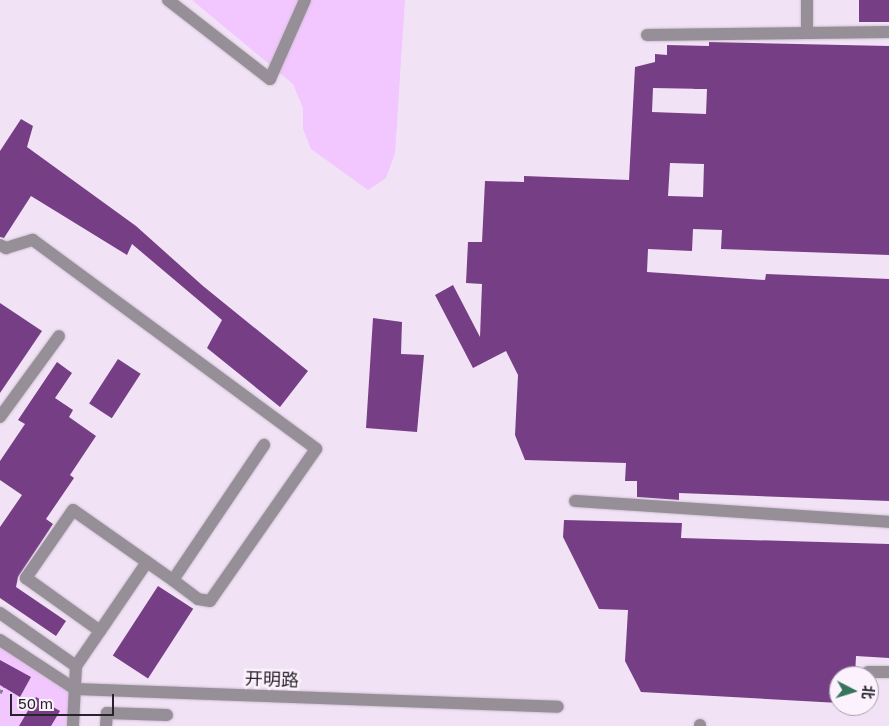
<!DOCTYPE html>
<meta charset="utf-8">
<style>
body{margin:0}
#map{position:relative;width:889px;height:726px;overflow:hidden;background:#f2e2f6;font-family:"Golos Text","Noto Sans SC",sans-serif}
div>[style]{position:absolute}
.green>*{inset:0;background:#f2c6fe}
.building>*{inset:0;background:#763e85;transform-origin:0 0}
.path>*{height:2.5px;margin-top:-1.25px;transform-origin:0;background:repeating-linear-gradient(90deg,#887e8b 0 4px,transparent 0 6.5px)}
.roads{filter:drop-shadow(0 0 1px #cec0d1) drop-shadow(0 0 1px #cec0d1)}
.minor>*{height:12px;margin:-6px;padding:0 6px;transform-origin:6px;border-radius:6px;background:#968f98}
span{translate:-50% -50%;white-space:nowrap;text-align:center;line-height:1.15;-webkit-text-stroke:5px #fbf2fe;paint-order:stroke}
.street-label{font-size:18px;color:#28232a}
.north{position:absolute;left:829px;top:666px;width:50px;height:50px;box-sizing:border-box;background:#fbf2fe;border:1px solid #a79fa9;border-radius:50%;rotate:95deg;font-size:14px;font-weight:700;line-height:20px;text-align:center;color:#28232a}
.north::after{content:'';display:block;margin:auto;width:18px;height:22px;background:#37745f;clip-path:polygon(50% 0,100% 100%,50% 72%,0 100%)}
.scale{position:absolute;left:10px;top:694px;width:104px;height:22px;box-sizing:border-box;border:2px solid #28232a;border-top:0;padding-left:6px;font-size:15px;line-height:18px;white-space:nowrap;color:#28232a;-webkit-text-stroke:4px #fbf2fe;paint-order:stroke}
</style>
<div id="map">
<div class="green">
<i style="clip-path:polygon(192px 0,405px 0,395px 153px,386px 178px,368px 190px,311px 149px,303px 129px,303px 108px,293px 84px)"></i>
<i style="clip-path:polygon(0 640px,75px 689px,67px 726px,0 726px)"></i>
</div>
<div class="building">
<i style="left:859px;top:0;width:30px;height:22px"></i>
<i style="clip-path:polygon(evenodd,709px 42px,889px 46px,889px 255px,721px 249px,722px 230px,693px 229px,692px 251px,648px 249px,647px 272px,765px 280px,766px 274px,889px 279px,889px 501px,679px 493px,679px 500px,637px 497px,637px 481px,625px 481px,626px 463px,525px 460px,515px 435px,518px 375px,506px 351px,473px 368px,435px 295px,453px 285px,480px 337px,482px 284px,466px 283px,468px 242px,482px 242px,485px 181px,524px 182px,524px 176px,629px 180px,635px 67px,655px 62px,655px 54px,667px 55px,667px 45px,709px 46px,709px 42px,653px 88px,707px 89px,706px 114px,652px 112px,653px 88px,709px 42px,670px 163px,704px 164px,703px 197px,668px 196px,670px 163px)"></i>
<i style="clip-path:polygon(21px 119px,33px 126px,27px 147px,136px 226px,203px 286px,308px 371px,280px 407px,207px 348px,222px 320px,132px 244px,127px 255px,31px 196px,4px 238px,0 237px,0 151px)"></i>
<i style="clip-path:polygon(0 303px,42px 331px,0 393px)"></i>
<i style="clip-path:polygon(373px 318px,402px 322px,401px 354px,424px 355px,417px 432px,366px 428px)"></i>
<i style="left:118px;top:359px;width:27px;height:53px;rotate:33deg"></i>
<i style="clip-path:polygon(57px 362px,72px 373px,55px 398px,73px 410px,69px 417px,96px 436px,70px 475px,74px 478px,46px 519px,53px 524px,18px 577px,16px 587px,66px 621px,56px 636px,0 598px,0 527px,22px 495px,0 480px,0 461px,25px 424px,18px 420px)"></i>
<i style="clip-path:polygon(564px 520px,682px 523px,681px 538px,889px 544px,889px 658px,856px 656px,855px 676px,839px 676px,839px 703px,641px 692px,625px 661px,628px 610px,599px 609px,563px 537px)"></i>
<i style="left:158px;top:586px;width:42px;height:83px;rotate:33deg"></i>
<i style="clip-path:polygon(0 660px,31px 677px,20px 697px,0 685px)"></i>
<i style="clip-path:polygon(36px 697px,60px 711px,51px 726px,19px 726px)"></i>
</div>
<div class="path">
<i style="left:0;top:693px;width:7px;rotate:-63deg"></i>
</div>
<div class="roads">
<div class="minor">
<i style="left:168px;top:0;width:129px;rotate:37.8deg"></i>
<i style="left:270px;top:79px;width:86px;rotate:-66.1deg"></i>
<i style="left:807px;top:33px;width:33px;rotate:-90deg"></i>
<i style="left:647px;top:35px;width:242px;rotate:-0.7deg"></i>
<i style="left:0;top:245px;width:7px;rotate:27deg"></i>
<i style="left:6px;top:248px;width:28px;rotate:-17deg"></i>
<i style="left:33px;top:240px;width:352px;rotate:36.4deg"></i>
<i style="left:316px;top:449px;width:185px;rotate:124.9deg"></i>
<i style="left:210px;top:601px;width:12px;rotate:-171deg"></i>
<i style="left:198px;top:599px;width:31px;rotate:-143deg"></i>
<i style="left:0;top:417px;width:100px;rotate:-53.9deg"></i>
<i style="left:575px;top:501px;width:315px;rotate:3.8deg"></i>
<i style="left:147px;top:562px;width:32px;rotate:35deg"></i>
<i style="left:173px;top:580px;width:163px;rotate:-56deg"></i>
<i style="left:0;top:613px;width:93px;rotate:34.9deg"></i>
<i style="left:76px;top:666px;width:60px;rotate:92.9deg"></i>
<i style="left:0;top:640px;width:90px;rotate:33.2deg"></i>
<i style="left:75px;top:689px;width:483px;rotate:2.1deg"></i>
<i style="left:76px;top:666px;width:42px;rotate:-55.6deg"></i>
<i style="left:100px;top:631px;width:83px;rotate:-55.7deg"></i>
<i style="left:147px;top:562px;width:90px;rotate:-144.9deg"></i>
<i style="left:73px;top:510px;width:83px;rotate:124.7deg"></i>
<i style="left:26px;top:578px;width:91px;rotate:35.6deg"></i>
<i style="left:868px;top:672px;width:21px"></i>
<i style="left:106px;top:726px;width:13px;rotate:-86deg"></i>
<i style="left:107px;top:713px;width:60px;rotate:1.9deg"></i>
<i style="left:700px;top:726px;width:1px;rotate:-90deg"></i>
</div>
</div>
<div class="street-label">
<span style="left:272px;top:679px;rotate:2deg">开明路</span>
</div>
<div class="north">北</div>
<div class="scale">50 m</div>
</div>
